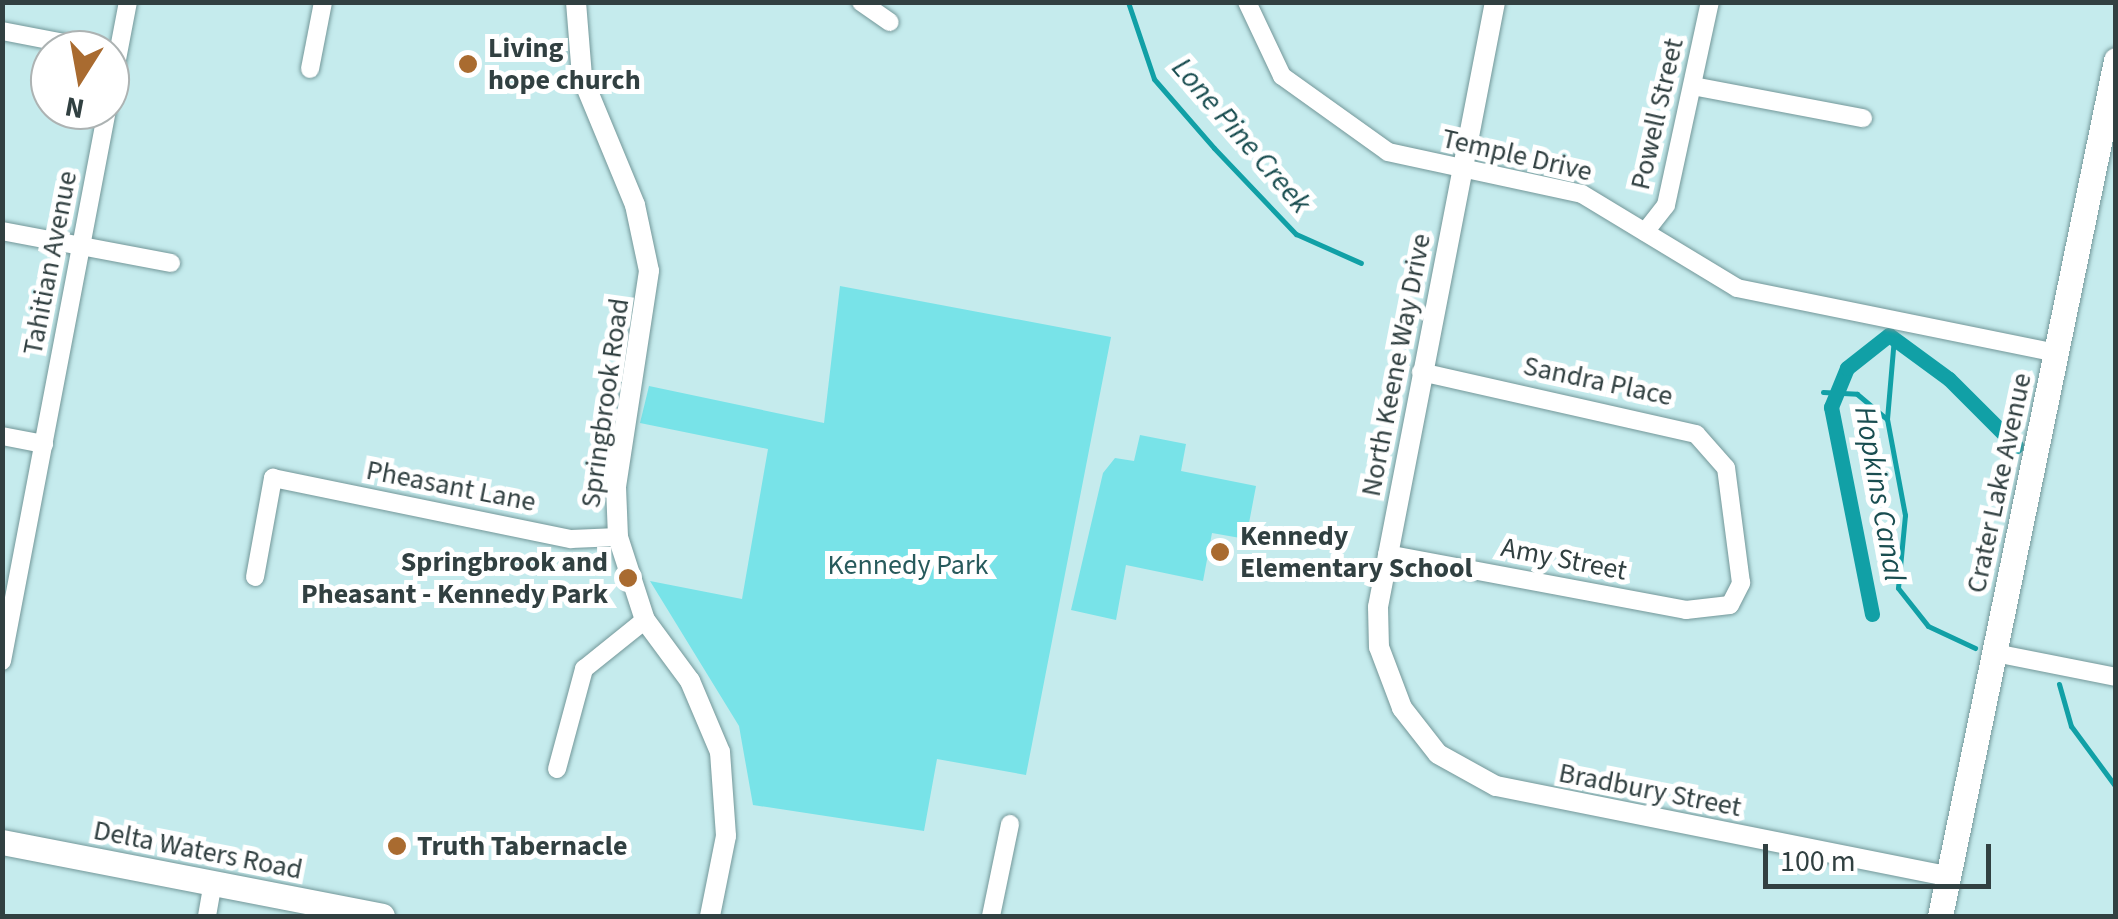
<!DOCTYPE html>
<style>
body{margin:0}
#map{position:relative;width:2118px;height:919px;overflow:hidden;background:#c5ebed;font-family:"Source Sans 3",sans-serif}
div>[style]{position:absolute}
.green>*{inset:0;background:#78e3e8}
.stream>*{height:5px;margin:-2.5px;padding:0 2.5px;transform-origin:2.5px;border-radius:2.5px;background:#11a0a6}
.canal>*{height:15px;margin:-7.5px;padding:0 7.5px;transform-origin:7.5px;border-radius:7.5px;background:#11a0a6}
.roads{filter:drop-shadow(0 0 2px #739799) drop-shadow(0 0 2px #739799)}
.minor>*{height:18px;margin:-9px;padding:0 9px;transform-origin:9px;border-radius:9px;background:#fff}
.tertiary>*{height:20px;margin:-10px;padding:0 10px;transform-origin:10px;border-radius:10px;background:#fff}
.secondary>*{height:25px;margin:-12.5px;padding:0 12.5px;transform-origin:12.5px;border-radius:12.5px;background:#fff}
.dots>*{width:28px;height:28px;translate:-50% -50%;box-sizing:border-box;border:5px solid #fff;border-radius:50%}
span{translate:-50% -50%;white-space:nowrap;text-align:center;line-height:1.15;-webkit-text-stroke:10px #fff;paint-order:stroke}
.poi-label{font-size:28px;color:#314041;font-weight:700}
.left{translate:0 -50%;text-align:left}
.right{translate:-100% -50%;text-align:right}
.street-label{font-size:28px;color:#314041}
.park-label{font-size:28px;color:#275a5c}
.water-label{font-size:30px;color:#194d50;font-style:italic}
.frame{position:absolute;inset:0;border:5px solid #314041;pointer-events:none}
.north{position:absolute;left:30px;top:30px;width:100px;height:100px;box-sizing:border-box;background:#fff;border:2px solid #adb3b3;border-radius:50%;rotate:191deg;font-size:28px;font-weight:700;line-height:40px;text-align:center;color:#314041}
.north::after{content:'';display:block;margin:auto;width:35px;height:45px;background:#a96b30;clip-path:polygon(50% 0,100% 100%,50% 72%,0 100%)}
.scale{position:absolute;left:1763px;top:844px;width:228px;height:45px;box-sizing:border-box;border:5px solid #314041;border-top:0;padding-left:12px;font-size:30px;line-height:35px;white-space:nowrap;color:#314041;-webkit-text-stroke:8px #fff;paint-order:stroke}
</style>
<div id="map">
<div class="green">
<i style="clip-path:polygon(840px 286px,1111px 337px,1026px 775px,937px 759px,924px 831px,753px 805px,739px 726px,650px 581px,742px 599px,768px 449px,640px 423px,649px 386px,824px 423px)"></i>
<i style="clip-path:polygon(1140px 435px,1186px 444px,1181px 471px,1256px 486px,1246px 539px,1212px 533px,1203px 581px,1126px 565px,1116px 620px,1071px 610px,1103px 473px,1115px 458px,1134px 461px)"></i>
</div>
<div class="stream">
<i style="left:1128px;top:2px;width:81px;rotate:71.3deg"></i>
<i style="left:1154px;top:79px;width:91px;rotate:49deg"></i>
<i style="left:1214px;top:148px;width:119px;rotate:46.4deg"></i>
<i style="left:1296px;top:234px;width:71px;rotate:24deg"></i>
<i style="left:1823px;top:392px;width:34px;rotate:3deg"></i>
<i style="left:1857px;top:394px;width:39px;rotate:40deg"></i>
<i style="left:1887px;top:419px;width:98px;rotate:79.4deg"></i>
<i style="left:1905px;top:515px;width:73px;rotate:95.5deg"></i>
<i style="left:1898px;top:588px;width:48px;rotate:51.7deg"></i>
<i style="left:1928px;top:626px;width:52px;rotate:25.1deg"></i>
<i style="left:1887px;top:419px;width:81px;rotate:-85.1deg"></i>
<i style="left:2059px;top:684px;width:44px;rotate:74.1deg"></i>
<i style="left:2071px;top:726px;width:76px;rotate:53.6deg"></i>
</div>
<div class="canal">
<i style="left:1872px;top:614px;width:211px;rotate:-101.2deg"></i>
<i style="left:1831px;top:407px;width:42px;rotate:-67.7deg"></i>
<i style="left:1847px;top:368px;width:53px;rotate:-38.2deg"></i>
<i style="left:1889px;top:335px;width:74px;rotate:36.3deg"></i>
<i style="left:1949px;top:379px;width:95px;rotate:45deg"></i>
</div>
<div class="roads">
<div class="minor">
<i style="left:861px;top:2px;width:35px;rotate:35deg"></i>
<i style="left:1247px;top:2px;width:82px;rotate:64.7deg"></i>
<i style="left:1282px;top:76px;width:130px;rotate:35.6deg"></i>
<i style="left:1388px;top:152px;width:198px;rotate:12.2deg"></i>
<i style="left:1582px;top:194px;width:181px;rotate:31.2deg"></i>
<i style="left:1737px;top:288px;width:326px;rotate:11.5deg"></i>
<i style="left:2px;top:31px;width:101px;rotate:10.9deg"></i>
<i style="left:310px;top:69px;width:68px;rotate:-79deg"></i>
<i style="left:1693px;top:86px;width:173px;rotate:10.7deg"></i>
<i style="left:110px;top:96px;width:96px;rotate:-79.2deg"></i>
<i style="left:2px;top:231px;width:172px;rotate:10.7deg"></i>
<i style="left:1645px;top:232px;width:34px;rotate:-52deg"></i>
<i style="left:1666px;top:205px;width:208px;rotate:-77.8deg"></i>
<i style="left:2px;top:436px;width:43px;rotate:10.8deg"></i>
<i style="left:1387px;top:554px;width:304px;rotate:10.6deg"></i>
<i style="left:1686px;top:610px;width:44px;rotate:-6.5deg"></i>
<i style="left:1730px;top:605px;width:25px;rotate:-63deg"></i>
<i style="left:1741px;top:583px;width:116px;rotate:-97.4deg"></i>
<i style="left:1726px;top:468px;width:45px;rotate:-131.4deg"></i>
<i style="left:1696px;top:434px;width:282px;rotate:-167.3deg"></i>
<i style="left:255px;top:577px;width:101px;rotate:-79.7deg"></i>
<i style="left:273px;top:478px;width:304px;rotate:11.6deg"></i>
<i style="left:571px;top:539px;width:47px;rotate:-2.4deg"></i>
<i style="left:1995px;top:653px;width:123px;rotate:11.2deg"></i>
<i style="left:2px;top:661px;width:561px;rotate:-79.21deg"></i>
<i style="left:557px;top:769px;width:104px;rotate:-74.9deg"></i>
<i style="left:584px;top:669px;width:78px;rotate:-38.8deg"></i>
<i style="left:207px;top:916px;width:34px;rotate:-80deg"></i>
<i style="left:991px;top:916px;width:94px;rotate:-78.3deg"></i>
</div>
<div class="tertiary">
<i style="left:576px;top:2px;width:75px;rotate:85.4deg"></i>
<i style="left:582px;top:77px;width:139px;rotate:67.5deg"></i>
<i style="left:635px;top:205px;width:67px;rotate:78deg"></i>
<i style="left:649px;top:271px;width:219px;rotate:98.7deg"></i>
<i style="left:616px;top:487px;width:50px;rotate:87.7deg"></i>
<i style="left:618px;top:537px;width:87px;rotate:72deg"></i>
<i style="left:645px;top:620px;width:76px;rotate:53.6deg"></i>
<i style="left:690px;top:681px;width:77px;rotate:67.1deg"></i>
<i style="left:720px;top:752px;width:84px;rotate:85.9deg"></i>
<i style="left:726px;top:836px;width:82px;rotate:101.3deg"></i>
<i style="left:1495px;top:2px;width:616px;rotate:100.95deg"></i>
<i style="left:1378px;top:607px;width:40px;rotate:88.6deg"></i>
<i style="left:1379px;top:647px;width:65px;rotate:69.3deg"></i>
<i style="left:1402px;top:708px;width:58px;rotate:52deg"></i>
<i style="left:1438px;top:754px;width:66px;rotate:28.9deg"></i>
<i style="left:1496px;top:786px;width:461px;rotate:11.3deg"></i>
</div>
<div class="secondary">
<i style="left:2px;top:842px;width:387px;rotate:11deg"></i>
<i style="left:1940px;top:916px;width:874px;rotate:-78.38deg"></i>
</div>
</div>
<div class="dots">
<i style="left:468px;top:64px;background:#a96b30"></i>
<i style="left:1220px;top:552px;background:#a96b30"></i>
<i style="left:628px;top:578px;background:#a96b30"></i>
<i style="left:397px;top:846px;background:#a96b30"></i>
</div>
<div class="poi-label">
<span class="left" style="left:488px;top:64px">Living<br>hope church</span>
<span class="left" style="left:1240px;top:552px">Kennedy<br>Elementary School</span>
<span class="right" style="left:608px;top:578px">Springbrook and<br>Pheasant - Kennedy Park</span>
<span class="left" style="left:417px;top:846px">Truth Tabernacle</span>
</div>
<div class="street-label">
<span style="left:1657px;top:114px;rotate:-77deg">Powell Street</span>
<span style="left:1517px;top:155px;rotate:13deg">Temple Drive</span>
<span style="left:50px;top:263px;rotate:-79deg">Tahitian Avenue</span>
<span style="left:1396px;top:365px;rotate:-79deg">North Keene Way Drive</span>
<span style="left:1598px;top:381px;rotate:12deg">Sandra Place</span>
<span style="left:605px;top:403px;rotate:-82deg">Springbrook Road</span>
<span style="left:1999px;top:483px;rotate:-78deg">Crater Lake Avenue</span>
<span style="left:451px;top:486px;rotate:11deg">Pheasant Lane</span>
<span style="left:1564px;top:559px;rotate:11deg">Amy Street</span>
<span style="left:1650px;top:790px;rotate:11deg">Bradbury Street</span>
<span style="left:198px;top:850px;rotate:11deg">Delta Waters Road</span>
</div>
<div class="park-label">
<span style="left:908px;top:565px">Kennedy Park</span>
</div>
<div class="water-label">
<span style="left:1241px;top:136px;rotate:49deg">Lone Pine Creek</span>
<span style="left:1879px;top:494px;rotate:80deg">Hopkins Canal</span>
</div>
<div class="frame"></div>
<div class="north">N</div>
<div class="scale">100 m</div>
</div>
